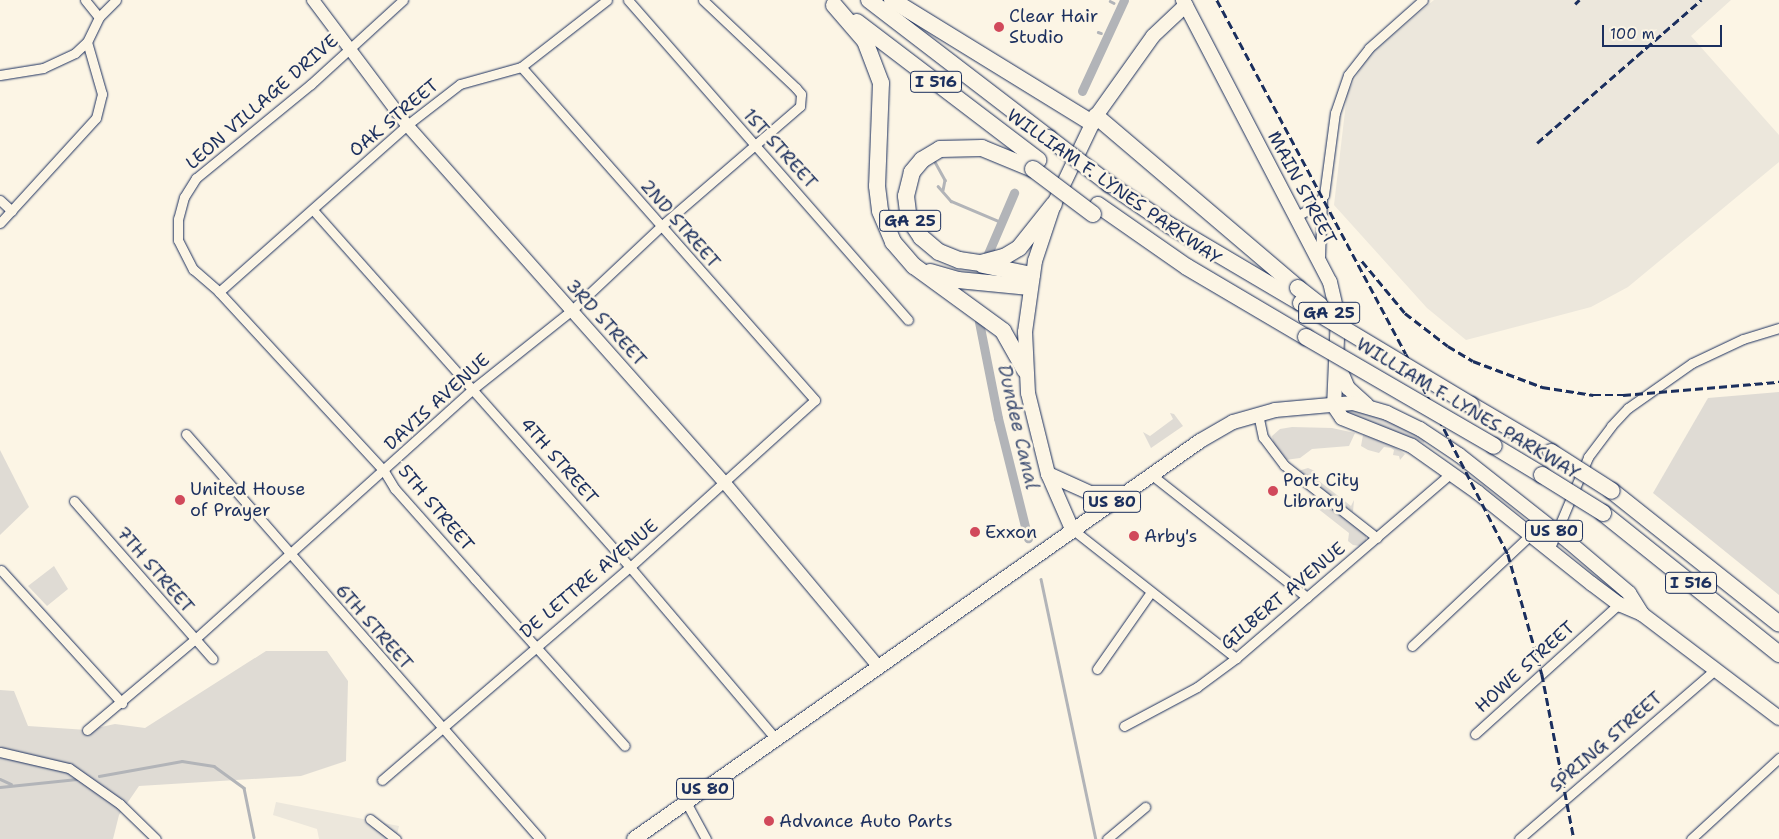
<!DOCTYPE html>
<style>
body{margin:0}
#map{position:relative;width:1779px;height:839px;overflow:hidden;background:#fcf5e5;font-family:"Shantell Sans",sans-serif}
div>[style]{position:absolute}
.built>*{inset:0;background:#ece7dc}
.green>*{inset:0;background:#dfdbd4}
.stream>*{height:2.5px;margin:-1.25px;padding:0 1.25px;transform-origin:1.25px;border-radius:1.25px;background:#b2b4b8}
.canal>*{height:9px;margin:-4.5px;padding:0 4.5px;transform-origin:4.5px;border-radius:4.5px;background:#b2b4b8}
.roads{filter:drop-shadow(0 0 1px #1b2f5e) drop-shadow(0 0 1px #1b2f5e)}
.street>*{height:9px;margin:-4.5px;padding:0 4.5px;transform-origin:4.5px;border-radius:4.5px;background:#fcf5e5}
.secondary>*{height:12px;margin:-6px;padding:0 6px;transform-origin:6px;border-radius:6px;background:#fcf5e5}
.primary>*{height:14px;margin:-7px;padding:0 7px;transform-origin:7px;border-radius:7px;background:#fcf5e5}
.highway>*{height:16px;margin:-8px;padding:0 8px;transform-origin:8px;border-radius:8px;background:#fcf5e5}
.rail>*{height:2.5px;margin-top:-1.25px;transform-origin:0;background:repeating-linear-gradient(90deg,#1b2f5e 0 8px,transparent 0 12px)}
.bridges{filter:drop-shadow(0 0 1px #1b2f5e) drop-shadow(0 0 1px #1b2f5e)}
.highway-bridge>*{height:16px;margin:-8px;padding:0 8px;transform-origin:8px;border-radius:8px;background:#fcf5e5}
.dots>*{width:14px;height:14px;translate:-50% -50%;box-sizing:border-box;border:2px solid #fcf5e5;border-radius:50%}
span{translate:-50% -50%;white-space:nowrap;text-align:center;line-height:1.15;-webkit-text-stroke:5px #fcf5e5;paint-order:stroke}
.shield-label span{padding:1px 4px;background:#fcf5e5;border:1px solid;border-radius:4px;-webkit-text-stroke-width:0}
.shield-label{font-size:16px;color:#1b2f5e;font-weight:700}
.poi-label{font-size:18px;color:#1b2f5e}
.left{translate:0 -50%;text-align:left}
.street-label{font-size:18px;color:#1b2f5e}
.water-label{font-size:19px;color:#485779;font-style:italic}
.scale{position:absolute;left:1602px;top:25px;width:120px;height:22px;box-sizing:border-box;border:2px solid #1b2f5e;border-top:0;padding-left:6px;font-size:15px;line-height:18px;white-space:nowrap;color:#1b2f5e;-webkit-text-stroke:4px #fcf5e5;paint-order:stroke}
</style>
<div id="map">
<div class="built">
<i style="clip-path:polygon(1434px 0,1731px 0,1691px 36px,1779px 135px,1779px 162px,1628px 287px,1591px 307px,1466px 340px,1427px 308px,1334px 205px,1347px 94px,1367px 57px)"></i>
<i style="clip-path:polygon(276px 802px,399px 826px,396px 839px,319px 839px,317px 829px,273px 815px)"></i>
</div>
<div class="green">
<i style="clip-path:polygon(1779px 392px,1779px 595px,1653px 493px,1708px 398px)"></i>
<i style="clip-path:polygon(1344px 408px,1384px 418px,1425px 440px,1424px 443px,1346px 414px)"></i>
<i style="clip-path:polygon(1170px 413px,1174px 414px,1183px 426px,1151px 448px,1143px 432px,1150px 436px,1173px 419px)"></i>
<i style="clip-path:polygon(1292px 427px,1332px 428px,1355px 433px,1349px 446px,1312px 449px,1300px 458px,1285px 460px,1274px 445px,1272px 436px,1280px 429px)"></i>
<i style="clip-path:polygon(1363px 435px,1390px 444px,1405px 454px,1400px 460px,1399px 456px,1393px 455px,1394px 450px,1391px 448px,1384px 447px,1379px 453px,1368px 450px,1361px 446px)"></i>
<i style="clip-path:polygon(0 450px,29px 507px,0 535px)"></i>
<i style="clip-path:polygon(1308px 468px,1315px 471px,1314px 477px,1351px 506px,1354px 500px,1353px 512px,1298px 471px)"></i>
<i style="clip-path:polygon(1318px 498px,1366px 535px,1366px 541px,1360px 546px,1353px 545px,1348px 541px,1349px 533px,1312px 504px,1309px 507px,1312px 499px)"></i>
<i style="clip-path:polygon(54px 566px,68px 589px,47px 606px,28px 586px)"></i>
<i style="clip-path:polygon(266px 651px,327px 651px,348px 681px,346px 761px,301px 776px,139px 786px,119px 815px,113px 839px,0 839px,0 690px,14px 691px,28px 726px,87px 730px,115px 724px,145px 728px)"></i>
</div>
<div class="stream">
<i style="left:1110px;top:1px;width:4px;rotate:27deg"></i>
<i style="left:1098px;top:32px;width:3px;rotate:18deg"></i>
<i style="left:934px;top:160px;width:23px;rotate:61deg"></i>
<i style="left:945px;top:180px;width:10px;rotate:101deg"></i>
<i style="left:938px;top:186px;width:20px;rotate:49deg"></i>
<i style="left:951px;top:201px;width:54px;rotate:22.8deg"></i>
<i style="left:1041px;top:579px;width:266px;rotate:78.1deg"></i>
<i style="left:99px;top:776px;width:84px;rotate:-10.2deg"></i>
<i style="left:182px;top:761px;width:32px;rotate:9deg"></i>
<i style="left:214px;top:766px;width:37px;rotate:36deg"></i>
<i style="left:244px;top:788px;width:50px;rotate:78.5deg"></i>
<i style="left:0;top:779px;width:12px;rotate:24deg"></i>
<i style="left:0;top:787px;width:77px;rotate:-5.9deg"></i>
</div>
<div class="canal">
<i style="left:1082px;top:91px;width:100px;rotate:-65.2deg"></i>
<i style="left:987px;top:256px;width:69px;rotate:-66.8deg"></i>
<i style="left:979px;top:322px;width:98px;rotate:78.8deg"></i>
<i style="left:998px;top:418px;width:124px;rotate:76deg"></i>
</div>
<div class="roads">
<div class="street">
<i style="left:85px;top:0;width:22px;rotate:51deg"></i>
<i style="left:403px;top:0;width:125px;rotate:137.6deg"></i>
<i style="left:311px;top:84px;width:149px;rotate:140.7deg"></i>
<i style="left:196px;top:178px;width:22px;rotate:122deg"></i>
<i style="left:184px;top:197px;width:23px;rotate:105deg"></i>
<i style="left:178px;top:219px;width:21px;rotate:90deg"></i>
<i style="left:178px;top:240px;width:33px;rotate:63deg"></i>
<i style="left:193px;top:269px;width:35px;rotate:41deg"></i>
<i style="left:219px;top:292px;width:243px;rotate:47.3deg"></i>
<i style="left:384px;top:471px;width:21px;rotate:59deg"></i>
<i style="left:395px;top:489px;width:120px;rotate:48.4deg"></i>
<i style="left:475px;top:579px;width:224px;rotate:48.1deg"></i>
<i style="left:628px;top:0;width:425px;rotate:48.8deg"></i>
<i style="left:0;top:75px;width:44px;rotate:-9.2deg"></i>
<i style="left:43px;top:68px;width:35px;rotate:-25deg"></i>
<i style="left:75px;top:53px;width:16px;rotate:-43deg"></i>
<i style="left:87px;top:42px;width:28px;rotate:-64deg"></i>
<i style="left:99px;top:17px;width:24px;rotate:-45deg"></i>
<i style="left:0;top:200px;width:16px;rotate:43deg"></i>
<i style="left:313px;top:210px;width:477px;rotate:48.4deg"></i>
<i style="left:630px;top:567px;width:224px;rotate:49.7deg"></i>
<i style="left:1295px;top:217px;width:23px;rotate:-29deg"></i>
<i style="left:1315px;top:206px;width:14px;rotate:-51deg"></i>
<i style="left:1324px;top:195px;width:83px;rotate:-82.4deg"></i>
<i style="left:1335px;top:113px;width:40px;rotate:-71.1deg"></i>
<i style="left:1348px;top:75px;width:34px;rotate:-52deg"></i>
<i style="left:1369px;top:48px;width:72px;rotate:-41.6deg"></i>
<i style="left:0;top:223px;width:142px;rotate:-47.6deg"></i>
<i style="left:96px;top:118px;width:25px;rotate:-76deg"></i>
<i style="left:102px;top:94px;width:54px;rotate:-106.1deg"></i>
<i style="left:1320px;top:257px;width:58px;rotate:-88deg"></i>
<i style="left:219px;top:292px;width:251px;rotate:-41.6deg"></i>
<i style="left:407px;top:125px;width:67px;rotate:-37.7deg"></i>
<i style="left:460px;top:84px;width:63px;rotate:-15.6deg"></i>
<i style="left:521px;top:67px;width:109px;rotate:-37.9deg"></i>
<i style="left:1258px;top:414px;width:24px;rotate:78deg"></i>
<i style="left:1263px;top:437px;width:35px;rotate:53deg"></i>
<i style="left:1284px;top:465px;width:118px;rotate:38.1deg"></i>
<i style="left:186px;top:434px;width:538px;rotate:48.84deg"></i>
<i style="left:1153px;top:476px;width:196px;rotate:38.2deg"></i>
<i style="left:74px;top:501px;width:210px;rotate:48.7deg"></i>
<i style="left:1072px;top:529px;width:209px;rotate:38.2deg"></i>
<i style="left:1549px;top:550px;width:101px;rotate:-67.2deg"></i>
<i style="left:1588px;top:457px;width:39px;rotate:-53deg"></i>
<i style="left:1611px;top:426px;width:25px;rotate:-47deg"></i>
<i style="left:1628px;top:408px;width:78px;rotate:-35.1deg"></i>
<i style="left:1692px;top:363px;width:56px;rotate:-25.2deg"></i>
<i style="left:1743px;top:339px;width:38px;rotate:-17deg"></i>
<i style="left:1px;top:570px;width:180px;rotate:47.7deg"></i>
<i style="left:1412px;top:646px;width:162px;rotate:-43.2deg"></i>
<i style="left:1097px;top:669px;width:94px;rotate:-55deg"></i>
<i style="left:1124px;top:726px;width:83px;rotate:-28.1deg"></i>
<i style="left:1197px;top:687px;width:49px;rotate:-36.6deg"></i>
<i style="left:1236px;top:658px;width:284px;rotate:-40.7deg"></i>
<i style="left:87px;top:730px;width:140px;rotate:-40.1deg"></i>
<i style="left:194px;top:640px;width:375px;rotate:-42deg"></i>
<i style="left:473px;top:389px;width:127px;rotate:-38.6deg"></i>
<i style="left:572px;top:310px;width:121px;rotate:-43.3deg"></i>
<i style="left:660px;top:227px;width:185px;rotate:-40.8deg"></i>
<i style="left:800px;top:106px;width:12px;rotate:-85deg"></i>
<i style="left:801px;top:94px;width:8px;rotate:-130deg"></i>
<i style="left:796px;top:88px;width:128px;rotate:-136.6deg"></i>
<i style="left:1475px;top:734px;width:194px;rotate:-42.1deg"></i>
<i style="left:0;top:752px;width:71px;rotate:13.1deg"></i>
<i style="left:69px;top:768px;width:62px;rotate:35.2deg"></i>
<i style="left:120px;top:804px;width:50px;rotate:44.2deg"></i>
<i style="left:382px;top:780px;width:327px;rotate:-40.7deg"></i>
<i style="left:630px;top:567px;width:249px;rotate:-42.1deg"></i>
<i style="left:815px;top:400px;width:444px;rotate:-131.4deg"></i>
<i style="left:686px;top:802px;width:42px;rotate:61.6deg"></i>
<i style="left:370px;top:819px;width:33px;rotate:38deg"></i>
<i style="left:1107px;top:839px;width:50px;rotate:-40.1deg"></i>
<i style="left:1519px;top:839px;width:259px;rotate:-40.8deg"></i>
<i style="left:1691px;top:839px;width:120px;rotate:-42.6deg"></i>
</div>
<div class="secondary">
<i style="left:313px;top:0;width:156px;rotate:53.1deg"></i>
<i style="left:407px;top:125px;width:477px;rotate:48.4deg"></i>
<i style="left:724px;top:482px;width:240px;rotate:50.1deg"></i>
</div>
<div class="primary">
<i style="left:1183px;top:0;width:318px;rotate:62.5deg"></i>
<i style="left:1330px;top:282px;width:35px;rotate:77deg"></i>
<i style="left:1338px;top:316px;width:90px;rotate:92.5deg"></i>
<i style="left:1334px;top:406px;width:14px;rotate:56deg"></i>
<i style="left:1342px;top:418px;width:75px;rotate:21.8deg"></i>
<i style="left:1412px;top:446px;width:80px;rotate:35.3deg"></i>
<i style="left:1477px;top:492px;width:147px;rotate:38.7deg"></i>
<i style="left:1592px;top:584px;width:34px;rotate:37deg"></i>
<i style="left:1619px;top:604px;width:25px;rotate:23deg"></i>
<i style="left:1642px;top:614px;width:172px;rotate:37.2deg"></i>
<i style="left:1339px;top:367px;width:23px;rotate:67deg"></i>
<i style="left:1348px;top:388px;width:25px;rotate:42deg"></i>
<i style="left:1048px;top:474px;width:46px;rotate:24.3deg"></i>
<i style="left:1090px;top:493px;width:34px"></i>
<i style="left:1072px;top:529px;width:60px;rotate:-113.6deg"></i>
<i style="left:1048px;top:474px;width:83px;rotate:-103.9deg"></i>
<i style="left:1028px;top:393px;width:61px;rotate:-92.8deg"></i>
<i style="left:1025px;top:332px;width:72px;rotate:-82deg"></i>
<i style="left:1035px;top:261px;width:60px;rotate:-71.6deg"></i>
<i style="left:1054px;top:204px;width:98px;rotate:-64.5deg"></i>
<i style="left:1096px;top:116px;width:98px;rotate:-54.5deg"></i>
<i style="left:1153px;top:36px;width:45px;rotate:-43.2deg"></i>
<i style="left:634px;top:839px;width:692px;rotate:-35.11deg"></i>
<i style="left:1200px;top:441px;width:38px;rotate:-30deg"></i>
<i style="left:1233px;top:422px;width:44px;rotate:-15.9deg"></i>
<i style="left:1275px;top:410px;width:78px;rotate:-5.1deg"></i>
<i style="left:1353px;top:403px;width:35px;rotate:16deg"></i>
<i style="left:1387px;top:413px;width:37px;rotate:26deg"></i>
<i style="left:1420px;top:429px;width:47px;rotate:33.7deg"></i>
<i style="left:1459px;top:455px;width:140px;rotate:38.3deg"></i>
<i style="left:1569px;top:542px;width:79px;rotate:40.4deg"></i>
<i style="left:1629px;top:593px;width:25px;rotate:58deg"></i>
</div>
<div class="highway">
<i style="left:869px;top:0;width:227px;rotate:37.5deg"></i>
<i style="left:892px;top:0;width:235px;rotate:31.6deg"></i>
<i style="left:834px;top:5px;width:48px;rotate:49.3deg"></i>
<i style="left:865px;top:41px;width:45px;rotate:69.1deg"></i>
<i style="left:881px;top:83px;width:103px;rotate:92.2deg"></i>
<i style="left:877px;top:186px;width:25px;rotate:83deg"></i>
<i style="left:880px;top:211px;width:34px;rotate:67deg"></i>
<i style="left:893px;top:242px;width:32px;rotate:49deg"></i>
<i style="left:914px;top:266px;width:110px;rotate:36.1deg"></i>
<i style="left:1003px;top:331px;width:45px;rotate:60.6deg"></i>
<i style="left:857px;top:22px;width:228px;rotate:37.3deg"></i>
<i style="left:1096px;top:116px;width:265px;rotate:40.4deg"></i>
<i style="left:1033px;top:169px;width:55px;rotate:-157.6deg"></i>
<i style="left:982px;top:148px;width:42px;rotate:178.6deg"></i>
<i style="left:940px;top:149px;width:21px;rotate:149deg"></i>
<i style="left:922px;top:160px;width:16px;rotate:130deg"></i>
<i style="left:912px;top:172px;width:25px;rotate:104deg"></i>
<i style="left:906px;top:196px;width:23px;rotate:83deg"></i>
<i style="left:909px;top:219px;width:22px;rotate:56deg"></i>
<i style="left:921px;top:237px;width:23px;rotate:40deg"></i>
<i style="left:939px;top:252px;width:22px;rotate:22deg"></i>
<i style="left:959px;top:260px;width:22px;rotate:8deg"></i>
<i style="left:981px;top:263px;width:24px;rotate:-15deg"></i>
<i style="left:1004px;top:257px;width:17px;rotate:-31deg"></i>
<i style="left:1019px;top:248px;width:56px;rotate:-51.5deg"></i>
<i style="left:1109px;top:184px;width:73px;rotate:34.3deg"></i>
<i style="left:1169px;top:225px;width:153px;rotate:30.6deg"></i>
<i style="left:1098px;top:205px;width:108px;rotate:34.9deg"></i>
<i style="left:1187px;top:267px;width:138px;rotate:30.5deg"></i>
<i style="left:983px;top:265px;width:50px;rotate:11.5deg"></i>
<i style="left:930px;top:272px;width:29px;rotate:16deg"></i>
<i style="left:958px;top:280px;width:72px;rotate:5.6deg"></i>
<i style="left:1471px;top:405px;width:93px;rotate:30.4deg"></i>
<i style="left:1494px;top:446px;width:56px;rotate:31.1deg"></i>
<i style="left:1612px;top:491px;width:213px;rotate:38.5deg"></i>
<i style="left:1603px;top:513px;width:226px;rotate:38.7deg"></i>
</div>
</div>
<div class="rail">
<i style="left:1217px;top:0;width:401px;rotate:61.9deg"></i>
<i style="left:1406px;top:354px;width:225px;rotate:63deg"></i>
<i style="left:1508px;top:554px;width:125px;rotate:74.2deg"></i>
<i style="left:1542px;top:674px;width:168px;rotate:79deg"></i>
<i style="left:1575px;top:4px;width:6px;rotate:-45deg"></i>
<i style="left:1537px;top:143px;width:218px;rotate:-41.1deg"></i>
<i style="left:1362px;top:261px;width:67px;rotate:50.4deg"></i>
<i style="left:1405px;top:313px;width:54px;rotate:37.5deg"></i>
<i style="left:1448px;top:346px;width:29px;rotate:31deg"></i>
<i style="left:1473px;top:361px;width:74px;rotate:20.6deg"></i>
<i style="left:1542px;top:387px;width:52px;rotate:8.9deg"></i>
<i style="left:1593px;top:395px;width:30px"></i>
<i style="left:1623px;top:395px;width:157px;rotate:-4.8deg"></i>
</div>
<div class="bridges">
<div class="highway-bridge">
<i style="left:1049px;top:138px;width:76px;rotate:37.5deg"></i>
<i style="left:1033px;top:169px;width:75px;rotate:36.9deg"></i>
<i style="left:1298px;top:288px;width:28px;rotate:38deg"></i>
<i style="left:1301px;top:303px;width:198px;rotate:31deg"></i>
<i style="left:1306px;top:337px;width:217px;rotate:30.1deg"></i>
<i style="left:1551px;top:452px;width:72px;rotate:32.6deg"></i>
<i style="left:1542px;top:475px;width:72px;rotate:31.9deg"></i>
</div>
</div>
<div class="dots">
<i style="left:999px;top:27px;background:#d1495b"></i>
<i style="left:1273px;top:491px;background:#d1495b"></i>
<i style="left:180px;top:500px;background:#d1495b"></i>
<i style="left:975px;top:532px;background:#d1495b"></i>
<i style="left:1134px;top:536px;background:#d1495b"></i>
<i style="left:769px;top:821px;background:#d1495b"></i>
</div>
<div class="shield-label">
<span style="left:936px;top:82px">I 516</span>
<span style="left:910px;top:221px">GA 25</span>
<span style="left:1329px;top:313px">GA 25</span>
<span style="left:1112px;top:502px">US 80</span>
<span style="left:1554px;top:531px">US 80</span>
<span style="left:1691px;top:583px">I 516</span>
<span style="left:705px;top:789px">US 80</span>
</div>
<div class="poi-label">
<span class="left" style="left:1009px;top:27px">Clear Hair<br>Studio</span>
<span class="left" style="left:1283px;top:491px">Port City<br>Library</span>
<span class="left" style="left:190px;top:500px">United House<br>of Prayer</span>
<span class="left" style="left:985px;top:532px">Exxon</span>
<span class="left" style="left:1144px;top:536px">Arby's</span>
<span class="left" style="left:779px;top:821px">Advance Auto Parts</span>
</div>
<div class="street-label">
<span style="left:262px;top:102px;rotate:-41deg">LEON VILLAGE DRIVE</span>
<span style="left:394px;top:118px;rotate:-40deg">OAK STREET</span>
<span style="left:780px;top:149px;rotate:48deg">1ST STREET</span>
<span style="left:1114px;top:187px;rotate:35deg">WILLIAM F. LYNES PARKWAY</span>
<span style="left:1302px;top:188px;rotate:62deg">MAIN STREET</span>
<span style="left:680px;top:224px;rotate:49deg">2ND STREET</span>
<span style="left:606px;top:323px;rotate:48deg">3RD STREET</span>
<span style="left:437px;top:402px;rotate:-42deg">DAVIS AVENUE</span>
<span style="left:1468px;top:409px;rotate:31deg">WILLIAM F. LYNES PARKWAY</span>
<span style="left:559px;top:461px;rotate:49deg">4TH STREET</span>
<span style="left:436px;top:508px;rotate:50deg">5TH STREET</span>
<span style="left:155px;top:570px;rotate:49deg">7TH STREET</span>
<span style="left:589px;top:579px;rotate:-40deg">DE LETTRE AVENUE</span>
<span style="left:1283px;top:596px;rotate:-40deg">GILBERT AVENUE</span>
<span style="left:374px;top:627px;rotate:49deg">6TH STREET</span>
<span style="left:1525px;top:667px;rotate:-42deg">HOWE STREET</span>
<span style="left:1606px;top:742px;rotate:-41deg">SPRING STREET</span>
</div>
<div class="water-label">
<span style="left:1018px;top:427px;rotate:77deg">Dundee Canal</span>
</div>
<div class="scale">100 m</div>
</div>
